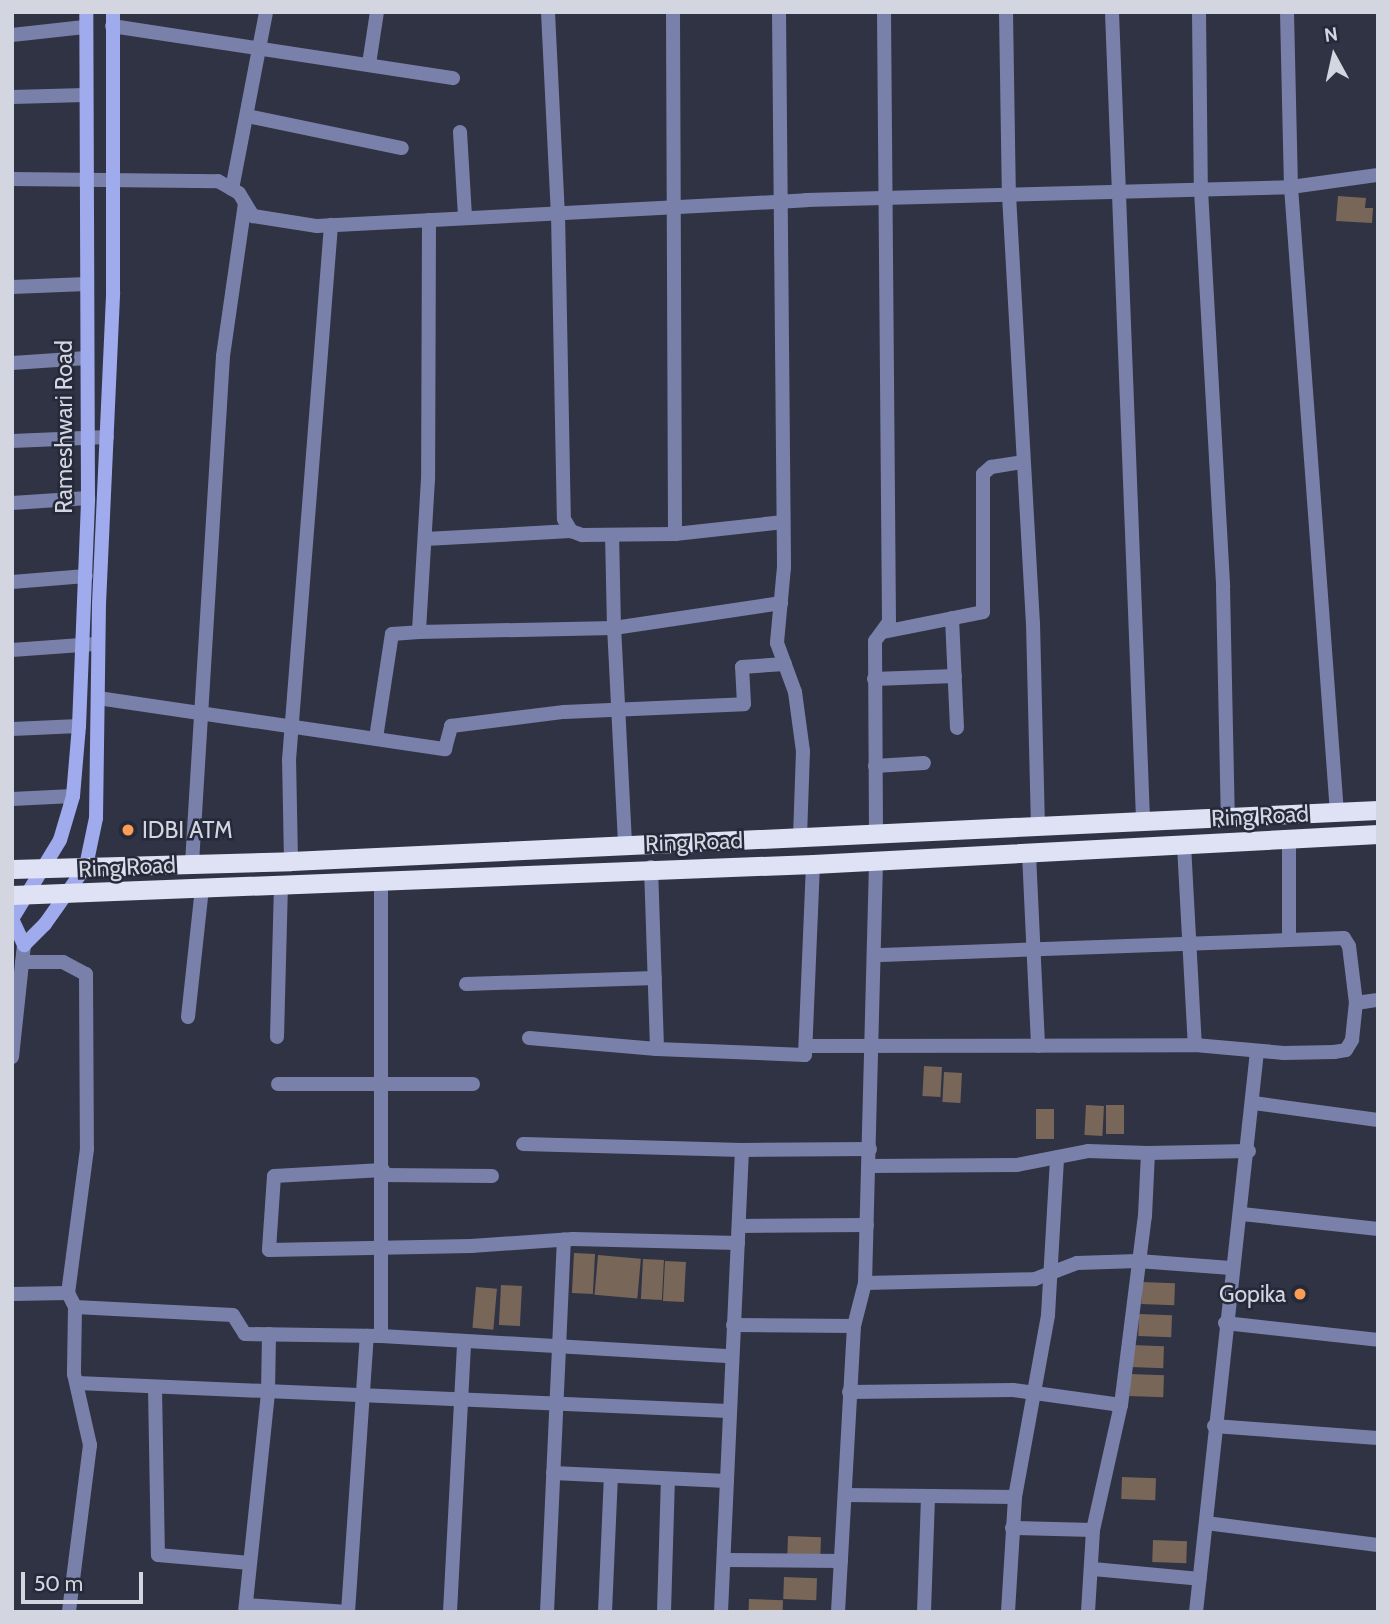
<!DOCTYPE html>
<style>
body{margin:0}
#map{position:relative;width:1390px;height:1624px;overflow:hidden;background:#303343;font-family:Cabin,sans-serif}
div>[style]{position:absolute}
.building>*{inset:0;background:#786659;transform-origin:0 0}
.minor>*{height:14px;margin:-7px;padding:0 7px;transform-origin:7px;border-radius:7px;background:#7981ab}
.tertiary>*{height:14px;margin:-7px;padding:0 7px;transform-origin:7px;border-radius:7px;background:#7981ab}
.secondary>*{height:14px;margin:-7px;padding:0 7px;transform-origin:7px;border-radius:7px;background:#a0abee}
.trunk>*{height:19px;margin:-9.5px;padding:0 9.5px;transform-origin:9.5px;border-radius:9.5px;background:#dfe2f4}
.dots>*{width:19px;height:19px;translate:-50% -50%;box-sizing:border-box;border:4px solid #262939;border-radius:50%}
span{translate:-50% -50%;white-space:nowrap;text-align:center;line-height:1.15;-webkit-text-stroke:5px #262939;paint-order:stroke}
.street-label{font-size:23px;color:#d3d6e0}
.poi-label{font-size:23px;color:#d3d6e0}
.left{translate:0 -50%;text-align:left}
.right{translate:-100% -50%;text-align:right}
.frame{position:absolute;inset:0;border:14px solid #d3d6e0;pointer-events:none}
.north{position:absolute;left:1299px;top:21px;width:70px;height:70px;-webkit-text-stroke:5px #262939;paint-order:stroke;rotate:352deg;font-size:19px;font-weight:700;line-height:28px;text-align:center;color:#d3d6e0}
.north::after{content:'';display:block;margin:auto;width:24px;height:32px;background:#d3d6e0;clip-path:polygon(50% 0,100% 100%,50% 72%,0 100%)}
.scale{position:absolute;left:21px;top:1572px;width:122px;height:32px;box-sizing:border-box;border:4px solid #d3d6e0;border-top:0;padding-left:9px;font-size:21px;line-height:24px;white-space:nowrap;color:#d3d6e0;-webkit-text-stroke:5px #262939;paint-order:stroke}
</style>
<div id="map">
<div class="building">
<i style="clip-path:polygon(1338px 196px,1366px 198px,1365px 208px,1373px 208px,1372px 223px,1336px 221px)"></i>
<i style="left:924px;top:1066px;width:18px;height:30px;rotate:3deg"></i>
<i style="left:944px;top:1072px;width:18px;height:30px;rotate:3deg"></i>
<i style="left:1086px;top:1105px;width:18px;height:30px;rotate:3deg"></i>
<i style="left:1106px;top:1105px;width:18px;height:29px"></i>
<i style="left:1036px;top:1109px;width:18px;height:30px"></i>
<i style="left:574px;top:1253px;width:21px;height:40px;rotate:3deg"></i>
<i style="left:598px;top:1255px;width:43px;height:40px;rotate:5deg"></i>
<i style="left:643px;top:1259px;width:21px;height:40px;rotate:3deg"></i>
<i style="left:665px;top:1261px;width:21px;height:40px;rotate:3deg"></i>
<i style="left:1142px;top:1282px;width:33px;height:22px;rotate:2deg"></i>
<i style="left:501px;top:1285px;width:21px;height:40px;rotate:3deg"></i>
<i style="left:476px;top:1287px;width:21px;height:41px;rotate:5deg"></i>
<i style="left:1139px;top:1314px;width:33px;height:22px;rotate:2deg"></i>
<i style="left:1131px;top:1345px;width:33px;height:22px;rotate:2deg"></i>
<i style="left:1130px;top:1374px;width:34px;height:22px;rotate:2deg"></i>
<i style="left:1122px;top:1477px;width:34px;height:22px;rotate:2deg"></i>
<i style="left:788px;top:1536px;width:33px;height:22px;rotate:2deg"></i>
<i style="left:1153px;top:1540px;width:34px;height:22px;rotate:2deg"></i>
<i style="left:784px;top:1577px;width:33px;height:22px;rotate:2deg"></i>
<i style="left:749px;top:1599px;width:34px;height:13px;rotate:2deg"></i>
</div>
<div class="minor">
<i style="left:548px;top:12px;width:201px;rotate:87.2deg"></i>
<i style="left:558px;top:213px;width:306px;rotate:88.9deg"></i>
<i style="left:564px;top:519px;width:14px;rotate:60deg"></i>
<i style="left:571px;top:531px;width:12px;rotate:20deg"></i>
<i style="left:582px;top:535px;width:93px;rotate:-0.6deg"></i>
<i style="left:675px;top:534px;width:522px;rotate:-90.22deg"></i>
<i style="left:779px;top:12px;width:555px;rotate:89.48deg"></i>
<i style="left:784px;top:567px;width:76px;rotate:95.3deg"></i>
<i style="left:777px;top:643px;width:52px;rotate:69.8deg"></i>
<i style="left:795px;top:692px;width:60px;rotate:82.3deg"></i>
<i style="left:803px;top:751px;width:85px;rotate:92deg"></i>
<i style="left:1006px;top:12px;width:183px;rotate:89.1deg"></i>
<i style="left:1009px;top:195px;width:429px;rotate:86.8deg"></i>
<i style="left:1033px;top:623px;width:203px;rotate:88.6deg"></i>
<i style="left:1112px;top:12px;width:809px;rotate:87.8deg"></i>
<i style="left:1199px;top:12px;width:178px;rotate:89.4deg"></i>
<i style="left:1201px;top:190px;width:398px;rotate:86.8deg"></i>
<i style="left:1223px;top:587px;width:231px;rotate:88.8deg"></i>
<i style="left:1287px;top:12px;width:175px;rotate:88.7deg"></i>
<i style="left:1291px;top:187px;width:628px;rotate:85.8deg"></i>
<i style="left:112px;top:26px;width:345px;rotate:8.7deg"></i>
<i style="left:12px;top:35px;width:73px;rotate:-6.3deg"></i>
<i style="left:369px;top:64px;width:53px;rotate:-81.3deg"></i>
<i style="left:12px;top:97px;width:73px;rotate:-1.6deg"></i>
<i style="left:247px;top:116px;width:158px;rotate:11.7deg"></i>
<i style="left:460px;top:132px;width:85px;rotate:86.6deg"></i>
<i style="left:12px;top:179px;width:206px;rotate:0.6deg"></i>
<i style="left:218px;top:181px;width:24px;rotate:30deg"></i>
<i style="left:239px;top:193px;width:27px;rotate:59deg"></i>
<i style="left:253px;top:216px;width:65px;rotate:8.9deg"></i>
<i style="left:317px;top:226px;width:490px;rotate:-3deg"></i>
<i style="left:806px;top:200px;width:485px;rotate:-1.5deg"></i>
<i style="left:1291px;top:187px;width:88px;rotate:-7.9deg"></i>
<i style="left:232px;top:189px;width:180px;rotate:-79.1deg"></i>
<i style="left:429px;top:220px;width:259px;rotate:90.2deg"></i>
<i style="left:428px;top:479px;width:153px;rotate:93.4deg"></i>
<i style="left:419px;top:632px;width:195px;rotate:-1.2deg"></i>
<i style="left:614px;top:628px;width:93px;rotate:-91.2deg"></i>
<i style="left:12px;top:287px;width:75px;rotate:-2.3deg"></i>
<i style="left:12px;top:363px;width:75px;rotate:-3.8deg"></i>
<i style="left:12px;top:441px;width:95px;rotate:-2.4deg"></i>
<i style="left:12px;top:503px;width:76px;rotate:-3.8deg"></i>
<i style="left:675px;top:534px;width:109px;rotate:-6.3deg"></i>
<i style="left:425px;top:539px;width:146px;rotate:-3.1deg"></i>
<i style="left:12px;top:582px;width:74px;rotate:-4.6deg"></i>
<i style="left:952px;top:618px;width:110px;rotate:87.4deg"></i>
<i style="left:883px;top:632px;width:102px;rotate:-11.3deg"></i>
<i style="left:983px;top:612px;width:138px;rotate:-90deg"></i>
<i style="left:983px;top:474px;width:11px;rotate:-41deg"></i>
<i style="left:991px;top:467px;width:32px;rotate:-9deg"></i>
<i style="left:12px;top:650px;width:83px;rotate:-4.1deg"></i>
<i style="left:874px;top:679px;width:81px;rotate:-2.1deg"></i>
<i style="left:98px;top:698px;width:351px;rotate:8.4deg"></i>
<i style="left:445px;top:749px;width:24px;rotate:-75deg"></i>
<i style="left:451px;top:726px;width:114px;rotate:-7.1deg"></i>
<i style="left:564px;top:712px;width:180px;rotate:-2.5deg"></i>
<i style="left:744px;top:704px;width:37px;rotate:-93deg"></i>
<i style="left:742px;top:667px;width:43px;rotate:-4deg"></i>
<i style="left:12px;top:729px;width:67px;rotate:-2.6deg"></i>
<i style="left:376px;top:738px;width:105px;rotate:-81.3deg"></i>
<i style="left:392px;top:634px;width:27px;rotate:-4deg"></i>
<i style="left:875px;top:766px;width:49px;rotate:-3.5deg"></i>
<i style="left:12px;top:799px;width:61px;rotate:-2.8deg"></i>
<i style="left:876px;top:832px;width:191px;rotate:-90.3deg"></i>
<i style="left:875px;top:641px;width:24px;rotate:-54deg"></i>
<i style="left:889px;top:622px;width:610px;rotate:-90.47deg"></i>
<i style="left:625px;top:843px;width:215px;rotate:-92.9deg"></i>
<i style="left:614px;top:628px;width:169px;rotate:-8.5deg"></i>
<i style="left:1184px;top:845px;width:200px;rotate:86.9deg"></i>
<i style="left:1029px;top:854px;width:192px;rotate:87.3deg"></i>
<i style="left:291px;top:861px;width:101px;rotate:-91.1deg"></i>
<i style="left:289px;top:760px;width:537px;rotate:-85.51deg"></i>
<i style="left:192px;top:863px;width:508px;rotate:-86.5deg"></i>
<i style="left:223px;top:356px;width:154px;rotate:-81.8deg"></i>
<i style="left:651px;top:867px;width:182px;rotate:88.1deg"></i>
<i style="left:657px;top:1049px;width:148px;rotate:2.3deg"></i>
<i style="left:805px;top:1055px;width:191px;rotate:-87.6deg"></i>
<i style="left:381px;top:880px;width:456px;rotate:90deg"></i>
<i style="left:1289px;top:940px;width:101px;rotate:-90deg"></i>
<i style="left:22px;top:962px;width:41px"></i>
<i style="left:63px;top:962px;width:26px;rotate:28deg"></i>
<i style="left:86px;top:974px;width:175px;rotate:89.7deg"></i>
<i style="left:87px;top:1149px;width:145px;rotate:97.5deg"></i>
<i style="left:466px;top:984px;width:189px;rotate:-1.8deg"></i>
<i style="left:1356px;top:1003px;width:22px;rotate:-8deg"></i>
<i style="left:188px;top:1017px;width:130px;rotate:-83.8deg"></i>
<i style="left:277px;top:1037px;width:153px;rotate:-88.5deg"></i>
<i style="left:529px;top:1038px;width:128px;rotate:4.9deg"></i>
<i style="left:806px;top:1046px;width:389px;rotate:-0.1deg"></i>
<i style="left:1195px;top:1045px;width:89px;rotate:5.1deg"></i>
<i style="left:1284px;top:1053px;width:50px;rotate:-1.1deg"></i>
<i style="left:1334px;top:1052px;width:12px;rotate:-9deg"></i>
<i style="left:1346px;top:1050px;width:12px;rotate:-59deg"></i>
<i style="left:1352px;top:1040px;width:37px;rotate:-84deg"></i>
<i style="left:1356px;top:1003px;width:57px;rotate:-97deg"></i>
<i style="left:1349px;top:946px;width:9px;rotate:-122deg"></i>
<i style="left:1344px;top:938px;width:470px;rotate:177.9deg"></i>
<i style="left:278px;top:1084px;width:195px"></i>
<i style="left:1254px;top:1103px;width:125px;rotate:7.8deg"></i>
<i style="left:523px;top:1144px;width:219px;rotate:1.6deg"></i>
<i style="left:742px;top:1150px;width:128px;rotate:-0.4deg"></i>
<i style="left:869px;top:1166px;width:148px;rotate:-0.4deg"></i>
<i style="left:1017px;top:1165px;width:72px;rotate:-11.2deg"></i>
<i style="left:1088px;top:1151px;width:60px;rotate:1.9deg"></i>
<i style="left:383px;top:1170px;width:109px;rotate:176.8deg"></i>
<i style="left:274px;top:1176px;width:74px;rotate:93.9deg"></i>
<i style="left:269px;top:1250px;width:202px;rotate:-1.1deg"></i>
<i style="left:471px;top:1246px;width:102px;rotate:-3.9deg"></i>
<i style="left:573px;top:1239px;width:165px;rotate:1.4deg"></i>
<i style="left:383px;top:1175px;width:109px;rotate:0.5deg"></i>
<i style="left:1242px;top:1214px;width:137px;rotate:6.3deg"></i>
<i style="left:739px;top:1226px;width:128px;rotate:-0.4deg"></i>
<i style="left:865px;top:1283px;width:170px;rotate:-1.3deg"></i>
<i style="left:1035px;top:1279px;width:45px;rotate:-20.9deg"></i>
<i style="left:1077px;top:1263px;width:61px;rotate:-1.9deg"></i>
<i style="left:1138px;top:1261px;width:93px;rotate:4.3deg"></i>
<i style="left:12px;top:1294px;width:56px;rotate:-1deg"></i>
<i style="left:68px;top:1293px;width:16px;rotate:63deg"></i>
<i style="left:75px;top:1307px;width:67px;rotate:90.9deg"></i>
<i style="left:74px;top:1374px;width:73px;rotate:77.3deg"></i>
<i style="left:90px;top:1445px;width:168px;rotate:97.2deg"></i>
<i style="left:75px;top:1307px;width:158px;rotate:2.9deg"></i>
<i style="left:233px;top:1315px;width:22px;rotate:58deg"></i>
<i style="left:245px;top:1334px;width:136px;rotate:0.8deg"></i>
<i style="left:381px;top:1336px;width:350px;rotate:3.3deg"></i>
<i style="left:1225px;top:1323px;width:154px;rotate:6.3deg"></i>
<i style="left:733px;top:1325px;width:121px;rotate:0.5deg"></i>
<i style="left:77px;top:1383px;width:652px;rotate:2.46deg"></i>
<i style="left:155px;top:1387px;width:168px;rotate:89deg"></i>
<i style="left:158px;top:1555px;width:92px;rotate:5deg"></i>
<i style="left:849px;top:1392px;width:164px;rotate:-0.7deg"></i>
<i style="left:1013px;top:1390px;width:109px;rotate:7.9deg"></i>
<i style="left:1214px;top:1426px;width:164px;rotate:4.2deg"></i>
<i style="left:553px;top:1473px;width:174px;rotate:2.6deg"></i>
<i style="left:846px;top:1495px;width:169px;rotate:0.7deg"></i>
<i style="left:1015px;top:1497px;width:185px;rotate:-79.7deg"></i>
<i style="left:1048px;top:1315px;width:158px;rotate:-86.7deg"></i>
<i style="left:1206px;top:1523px;width:173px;rotate:7.3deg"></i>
<i style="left:1012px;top:1528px;width:81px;rotate:1.4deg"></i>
<i style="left:726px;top:1560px;width:115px;rotate:0.5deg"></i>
<i style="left:1093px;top:1569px;width:107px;rotate:5.3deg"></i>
<i style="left:246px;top:1605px;width:102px;rotate:3.9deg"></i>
<i style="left:245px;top:1612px;width:221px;rotate:-84deg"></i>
<i style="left:268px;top:1392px;width:58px;rotate:-89deg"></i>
<i style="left:348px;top:1612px;width:277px;rotate:-86.1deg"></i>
<i style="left:450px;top:1612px;width:271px;rotate:-87deg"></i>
<i style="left:547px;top:1612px;width:373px;rotate:-87.4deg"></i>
<i style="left:605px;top:1612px;width:136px;rotate:-87.5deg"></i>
<i style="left:664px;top:1612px;width:133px;rotate:-88.3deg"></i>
<i style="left:721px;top:1612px;width:462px;rotate:-87.4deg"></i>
<i style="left:838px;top:1612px;width:286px;rotate:-86.8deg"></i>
<i style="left:854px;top:1326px;width:44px;rotate:-75.7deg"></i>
<i style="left:865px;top:1283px;width:424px;rotate:-88.5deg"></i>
<i style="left:924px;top:1612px;width:116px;rotate:-88deg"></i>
<i style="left:1008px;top:1612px;width:115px;rotate:-86.5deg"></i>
<i style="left:1088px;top:1612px;width:82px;rotate:-86.5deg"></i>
<i style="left:1093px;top:1530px;width:128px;rotate:-77.4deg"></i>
<i style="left:1121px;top:1405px;width:191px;rotate:-82.8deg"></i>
<i style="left:1145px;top:1216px;width:63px;rotate:-87.3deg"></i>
<i style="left:1148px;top:1153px;width:101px;rotate:-1.1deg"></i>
<i style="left:1196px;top:1612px;width:564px;rotate:-83.79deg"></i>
</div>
<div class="tertiary">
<i style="left:12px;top:1057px;width:113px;rotate:-83.9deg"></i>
</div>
<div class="secondary">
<i style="left:12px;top:919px;width:29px;rotate:65deg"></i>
<i style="left:24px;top:945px;width:30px;rotate:-45deg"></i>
<i style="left:45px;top:924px;width:71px;rotate:-54.7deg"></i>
<i style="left:86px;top:866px;width:49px;rotate:-78.2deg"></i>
<i style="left:96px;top:818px;width:214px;rotate:-89.2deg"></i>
<i style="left:99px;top:604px;width:312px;rotate:-87.4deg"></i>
<i style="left:113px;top:292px;width:280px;rotate:-90deg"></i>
<i style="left:12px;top:919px;width:92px;rotate:-58.7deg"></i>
<i style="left:60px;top:840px;width:46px;rotate:-73.5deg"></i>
<i style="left:73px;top:796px;width:70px;rotate:-85.1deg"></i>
<i style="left:79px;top:726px;width:228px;rotate:-87.7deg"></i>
<i style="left:88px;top:498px;width:486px;rotate:-90.2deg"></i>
</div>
<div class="trunk">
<i style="left:12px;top:869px;width:279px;rotate:-1.6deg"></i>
<i style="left:291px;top:861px;width:1088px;rotate:-2.69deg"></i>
<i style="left:12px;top:895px;width:802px;rotate:-2.22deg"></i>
<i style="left:813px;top:864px;width:566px;rotate:-3.04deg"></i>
</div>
<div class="dots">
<i style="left:128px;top:830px;background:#fd9d54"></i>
<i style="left:1300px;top:1294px;background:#fd9d54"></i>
</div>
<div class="street-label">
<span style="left:64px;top:427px;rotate:-90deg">Rameshwari Road</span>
<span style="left:1260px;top:816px;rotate:-3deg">Ring Road</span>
<span style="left:694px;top:842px;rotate:-2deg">Ring Road</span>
<span style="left:127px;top:867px;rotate:-3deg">Ring Road</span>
</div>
<div class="poi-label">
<span class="left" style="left:142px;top:830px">IDBI ATM</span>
<span class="right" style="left:1286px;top:1294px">Gopika</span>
</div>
<div class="frame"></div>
<div class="north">N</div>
<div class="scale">50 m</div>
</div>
